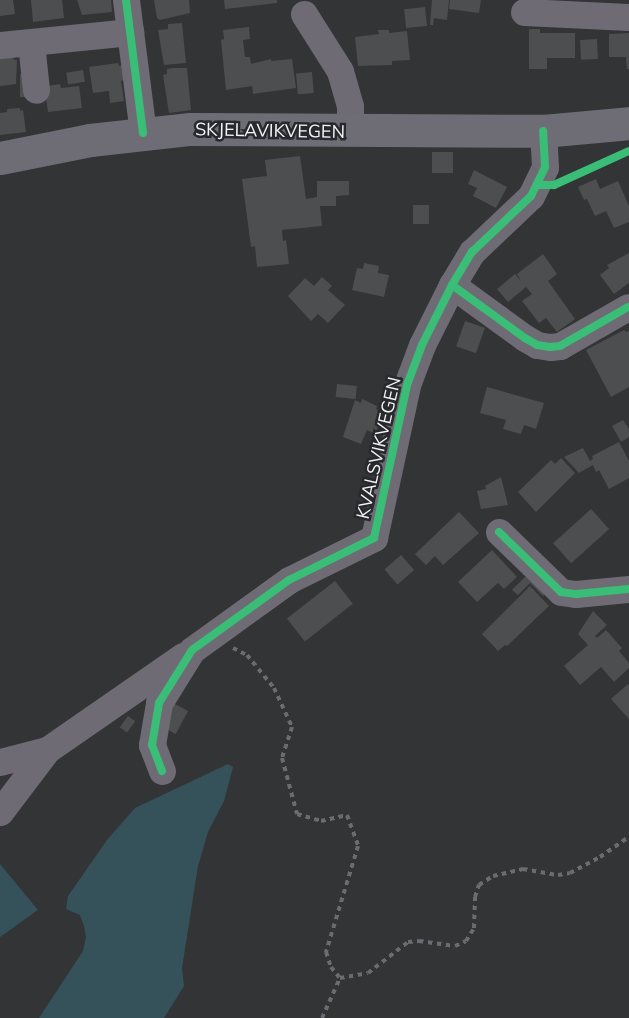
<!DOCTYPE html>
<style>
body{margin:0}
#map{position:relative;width:629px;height:1018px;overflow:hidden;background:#323436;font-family:Mulish,sans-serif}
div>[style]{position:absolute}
.water>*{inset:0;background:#35525b}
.building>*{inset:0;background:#4d4e4f;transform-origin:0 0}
.path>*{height:4px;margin-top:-2px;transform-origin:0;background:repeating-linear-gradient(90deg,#6c6b71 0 4.5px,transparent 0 9px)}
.minor>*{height:27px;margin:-13.5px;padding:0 13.5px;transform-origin:13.5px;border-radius:13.5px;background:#6e6b74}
.major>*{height:33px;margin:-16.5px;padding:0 16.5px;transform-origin:16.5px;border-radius:16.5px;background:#6e6d76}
.cycleway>*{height:8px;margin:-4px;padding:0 4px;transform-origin:4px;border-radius:4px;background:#3abd76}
span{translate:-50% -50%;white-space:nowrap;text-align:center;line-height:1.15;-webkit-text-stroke:5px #28292c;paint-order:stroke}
.street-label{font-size:18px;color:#f3f4f7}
</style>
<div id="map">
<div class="water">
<i style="clip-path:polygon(228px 764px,233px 767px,224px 801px,208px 832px,198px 866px,182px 968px,184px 986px,164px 1018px,39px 1018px,83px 951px,86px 937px,84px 926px,80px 915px,66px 909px,68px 896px,107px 840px,135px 808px)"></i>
<i style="clip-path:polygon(0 864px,38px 910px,0 937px)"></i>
</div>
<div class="building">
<i style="clip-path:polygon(0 0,13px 0,15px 14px,0 16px)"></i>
<i style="clip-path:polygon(31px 0,62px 0,64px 18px,33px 22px)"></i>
<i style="clip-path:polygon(77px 0,111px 0,112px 12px,82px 15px)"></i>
<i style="clip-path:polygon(154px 0,189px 0,190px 13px,160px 20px,157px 18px)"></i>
<i style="clip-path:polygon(224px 0,277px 0,277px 3px,225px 9px)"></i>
<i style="clip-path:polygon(432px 0,449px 0,447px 20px,434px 18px,433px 25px,430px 25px)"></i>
<i style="clip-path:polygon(450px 0,481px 0,479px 13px,449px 9px)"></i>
<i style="left:425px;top:7px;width:19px;height:21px;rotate:84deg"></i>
<i style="clip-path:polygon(182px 23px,186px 63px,164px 65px,158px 30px,168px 29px,168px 24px)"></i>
<i style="clip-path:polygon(249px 27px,250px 39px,243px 40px,245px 57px,250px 57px,251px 64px,271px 59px,271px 61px,292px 59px,296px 88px,253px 94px,252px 86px,226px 90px,221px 40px,224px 39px,223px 30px)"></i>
<i style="clip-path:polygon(529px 29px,540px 29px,540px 33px,575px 33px,575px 58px,547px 58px,547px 69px,529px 69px)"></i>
<i style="clip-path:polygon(378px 30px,389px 30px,389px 33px,407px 31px,410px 60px,392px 61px,392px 65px,358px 66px,355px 37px,379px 34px)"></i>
<i style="clip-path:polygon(629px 33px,629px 69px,627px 69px,626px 57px,609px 57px,609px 34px)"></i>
<i style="left:597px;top:39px;width:20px;height:17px;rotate:87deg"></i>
<i style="clip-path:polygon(13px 57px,14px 60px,17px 60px,16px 84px,0 86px,0 58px)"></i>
<i style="clip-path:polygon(118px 63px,119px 66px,122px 65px,124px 80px,121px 81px,124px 101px,110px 103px,109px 91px,93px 93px,89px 67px)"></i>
<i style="clip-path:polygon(173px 68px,187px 68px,191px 110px,169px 113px,163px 75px,167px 74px,167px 69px)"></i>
<i style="left:83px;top:70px;width:12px;height:17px;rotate:81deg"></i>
<i style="left:312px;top:72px;width:21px;height:16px;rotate:85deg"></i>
<i style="clip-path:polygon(20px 74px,30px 74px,26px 97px,20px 97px)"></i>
<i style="clip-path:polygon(60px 84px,61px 88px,79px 86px,82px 108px,48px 112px,45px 91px,48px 86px)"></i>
<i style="clip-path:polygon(20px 108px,20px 111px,23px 110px,26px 132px,0 135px,0 113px,7px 112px,7px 109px)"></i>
<i style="left:432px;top:152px;width:21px;height:21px"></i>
<i style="clip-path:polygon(300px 156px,306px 199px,317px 197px,317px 181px,349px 181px,349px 195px,336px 196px,336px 206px,320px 206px,322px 226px,282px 230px,283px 241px,286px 240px,289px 264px,257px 267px,255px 246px,251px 247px,242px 179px,267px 176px,265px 160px)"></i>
<i style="clip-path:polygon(474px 170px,507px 187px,496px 208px,473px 196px,477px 188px,468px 184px)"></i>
<i style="clip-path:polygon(596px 179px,600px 189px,618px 181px,629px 206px,629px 222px,614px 228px,606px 211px,595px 216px,587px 199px,584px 200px,578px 187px)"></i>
<i style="left:429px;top:205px;width:19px;height:16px;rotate:90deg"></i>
<i style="clip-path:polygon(629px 253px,629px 283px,614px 294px,600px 275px,609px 268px,607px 265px)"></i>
<i style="clip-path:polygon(543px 254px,557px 274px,548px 281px,575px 319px,557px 332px,546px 318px,539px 323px,522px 301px,532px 294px,526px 287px,508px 302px,497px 289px,515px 274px,521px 281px,517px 274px)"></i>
<i style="clip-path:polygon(364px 263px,379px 266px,378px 273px,389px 275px,384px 297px,352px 290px,357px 268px,363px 269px)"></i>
<i style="clip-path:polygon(322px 277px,332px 286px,328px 290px,345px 305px,328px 323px,318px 314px,311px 321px,288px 296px,305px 278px,314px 286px)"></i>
<i style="left:465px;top:321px;width:21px;height:27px;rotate:19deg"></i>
<i style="clip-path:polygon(624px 330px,626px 332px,629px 331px,629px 387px,611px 397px,586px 350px)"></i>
<i style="left:337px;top:384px;width:20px;height:13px;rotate:6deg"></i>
<i style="clip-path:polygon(487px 387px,544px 403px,536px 429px,524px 425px,521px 434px,503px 429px,506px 420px,480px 413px)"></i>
<i style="clip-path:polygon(362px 399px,377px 406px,376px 409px,384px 412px,375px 434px,367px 430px,361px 444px,343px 437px,355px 400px,361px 403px)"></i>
<i style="clip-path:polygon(623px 420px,629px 429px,629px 437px,621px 442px,612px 426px)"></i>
<i style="clip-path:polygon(619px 442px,629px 461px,629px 478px,609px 489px,599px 470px,596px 472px,593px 465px,579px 473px,564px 457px,583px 448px,590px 461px,593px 459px,592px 456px)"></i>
<i style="clip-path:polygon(561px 458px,575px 473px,536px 512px,518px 492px,551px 460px,555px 464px)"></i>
<i style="clip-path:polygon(501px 477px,508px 505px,481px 509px,477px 491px,486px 489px,485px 486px)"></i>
<i style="left:591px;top:509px;width:27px;height:51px;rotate:48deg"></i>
<i style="clip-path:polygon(459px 512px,479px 533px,443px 565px,435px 556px,426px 565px,415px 554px)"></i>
<i style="clip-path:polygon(492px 550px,517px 577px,504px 589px,498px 583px,477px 602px,458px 582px)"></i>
<i style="left:401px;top:555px;width:20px;height:22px;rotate:49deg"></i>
<i style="clip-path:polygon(531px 571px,550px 589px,543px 596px,530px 583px,518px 595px,512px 590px)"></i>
<i style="left:335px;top:581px;width:29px;height:61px;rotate:52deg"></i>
<i style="clip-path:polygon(530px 586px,549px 606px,507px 646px,505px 645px,498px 651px,482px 634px)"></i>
<i style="clip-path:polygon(593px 611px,607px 625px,595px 636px,597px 638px,606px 630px,622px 648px,619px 651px,629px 663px,629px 668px,614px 682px,601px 667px,580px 685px,564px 666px,588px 645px,578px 634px)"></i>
<i style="clip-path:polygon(628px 684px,629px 685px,629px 719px,611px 699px)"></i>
<i style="left:173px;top:703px;width:17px;height:26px;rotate:28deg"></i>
<i style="left:128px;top:716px;width:9px;height:14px;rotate:36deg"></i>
</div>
<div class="path">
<i style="left:233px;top:648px;width:16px;rotate:27deg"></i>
<i style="left:247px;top:655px;width:43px;rotate:50.7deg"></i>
<i style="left:274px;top:688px;width:43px;rotate:65.2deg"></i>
<i style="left:292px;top:727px;width:33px;rotate:108deg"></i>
<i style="left:282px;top:758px;width:58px;rotate:75deg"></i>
<i style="left:297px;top:814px;width:25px;rotate:16deg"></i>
<i style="left:321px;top:821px;width:27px;rotate:-13deg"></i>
<i style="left:347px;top:815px;width:33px;rotate:70deg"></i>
<i style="left:358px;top:846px;width:111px;rotate:106.8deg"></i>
<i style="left:326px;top:952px;width:16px;rotate:72deg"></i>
<i style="left:331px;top:967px;width:14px;rotate:51deg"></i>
<i style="left:340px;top:978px;width:28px;rotate:-10deg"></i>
<i style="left:368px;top:973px;width:51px;rotate:-37.8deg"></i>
<i style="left:408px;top:942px;width:11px;rotate:-5deg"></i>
<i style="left:419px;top:941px;width:36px;rotate:8deg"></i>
<i style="left:455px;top:946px;width:12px;rotate:-24deg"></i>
<i style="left:466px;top:941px;width:15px;rotate:-58deg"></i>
<i style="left:474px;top:928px;width:31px;rotate:-88deg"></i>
<i style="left:475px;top:897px;width:13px;rotate:-72deg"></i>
<i style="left:479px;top:885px;width:17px;rotate:-33deg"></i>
<i style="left:493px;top:876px;width:31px;rotate:-13deg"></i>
<i style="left:523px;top:869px;width:36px;rotate:10deg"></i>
<i style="left:558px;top:875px;width:12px;rotate:-9deg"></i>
<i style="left:570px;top:873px;width:34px;rotate:-28deg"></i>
<i style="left:600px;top:857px;width:35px;rotate:-35deg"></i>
<i style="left:322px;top:1018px;width:44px;rotate:-65.8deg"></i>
</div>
<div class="minor">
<i style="left:126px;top:0;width:134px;rotate:82.7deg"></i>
<i style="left:524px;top:12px;width:105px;rotate:2.7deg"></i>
<i style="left:304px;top:14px;width:67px;rotate:57.7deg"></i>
<i style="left:340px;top:71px;width:36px;rotate:74deg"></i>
<i style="left:350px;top:106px;width:26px;rotate:90deg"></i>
<i style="left:31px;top:43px;width:47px;rotate:83.9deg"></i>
<i style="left:0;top:45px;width:131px;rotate:-5.7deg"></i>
<i style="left:452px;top:285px;width:90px;rotate:36deg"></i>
<i style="left:525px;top:338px;width:14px;rotate:30deg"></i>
<i style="left:537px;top:345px;width:13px;rotate:9deg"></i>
<i style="left:550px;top:347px;width:10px;rotate:-6deg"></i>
<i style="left:560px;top:346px;width:78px;rotate:-29.8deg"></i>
<i style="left:499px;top:532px;width:86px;rotate:44.1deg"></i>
<i style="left:561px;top:592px;width:15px;rotate:8deg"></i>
<i style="left:576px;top:594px;width:53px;rotate:-5.4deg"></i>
<i style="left:0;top:762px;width:49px;rotate:-14.3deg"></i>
<i style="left:162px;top:771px;width:28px;rotate:-111deg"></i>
<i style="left:152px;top:745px;width:43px;rotate:-80.5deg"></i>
<i style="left:159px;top:703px;width:62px;rotate:-58.1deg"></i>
<i style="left:192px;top:650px;width:120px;rotate:-35.8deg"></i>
<i style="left:289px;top:580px;width:95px;rotate:-26.3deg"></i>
<i style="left:374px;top:538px;width:157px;rotate:-77.8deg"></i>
<i style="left:407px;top:385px;width:43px;rotate:-69.4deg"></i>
<i style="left:422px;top:345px;width:67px;rotate:-63.4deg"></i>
<i style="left:452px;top:285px;width:39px;rotate:-59deg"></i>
<i style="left:472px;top:252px;width:81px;rotate:-43.5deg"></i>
<i style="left:531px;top:196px;width:32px;rotate:-64deg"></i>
<i style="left:545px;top:167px;width:36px;rotate:-93deg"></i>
<i style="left:0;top:812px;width:78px;rotate:-52.8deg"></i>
<i style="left:47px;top:750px;width:165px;rotate:-34.7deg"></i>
</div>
<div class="major">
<i style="left:0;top:158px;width:92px;rotate:-11.3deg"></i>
<i style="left:90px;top:140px;width:101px;rotate:-6.3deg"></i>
<i style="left:190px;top:129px;width:353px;rotate:0.3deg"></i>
<i style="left:543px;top:131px;width:86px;rotate:-5.3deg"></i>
</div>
<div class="cycleway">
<i style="left:126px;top:0;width:134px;rotate:82.7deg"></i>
<i style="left:538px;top:185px;width:16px"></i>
<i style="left:554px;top:185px;width:82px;rotate:-24.4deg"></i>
<i style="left:452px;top:285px;width:90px;rotate:36deg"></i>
<i style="left:525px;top:338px;width:14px;rotate:30deg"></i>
<i style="left:537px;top:345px;width:13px;rotate:9deg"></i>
<i style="left:550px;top:347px;width:10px;rotate:-6deg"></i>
<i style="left:560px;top:346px;width:78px;rotate:-29.8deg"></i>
<i style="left:499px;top:532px;width:86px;rotate:44.1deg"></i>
<i style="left:561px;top:592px;width:15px;rotate:8deg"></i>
<i style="left:576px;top:594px;width:53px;rotate:-5.4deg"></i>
<i style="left:162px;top:771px;width:28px;rotate:-111deg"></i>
<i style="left:152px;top:745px;width:43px;rotate:-80.5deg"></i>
<i style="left:159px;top:703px;width:62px;rotate:-58.1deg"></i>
<i style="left:192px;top:650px;width:120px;rotate:-35.8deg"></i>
<i style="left:289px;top:580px;width:95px;rotate:-26.3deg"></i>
<i style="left:374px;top:538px;width:157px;rotate:-77.8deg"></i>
<i style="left:407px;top:385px;width:43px;rotate:-69.4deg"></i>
<i style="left:422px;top:345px;width:67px;rotate:-63.4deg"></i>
<i style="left:452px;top:285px;width:39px;rotate:-59deg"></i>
<i style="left:472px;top:252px;width:81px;rotate:-43.5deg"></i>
<i style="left:531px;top:196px;width:32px;rotate:-64deg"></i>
<i style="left:545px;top:167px;width:36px;rotate:-93deg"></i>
</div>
<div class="street-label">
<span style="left:270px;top:131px;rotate:1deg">SKJELAVIKVEGEN</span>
<span style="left:379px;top:448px;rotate:-77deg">KVALSVIKVEGEN</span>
</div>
</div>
